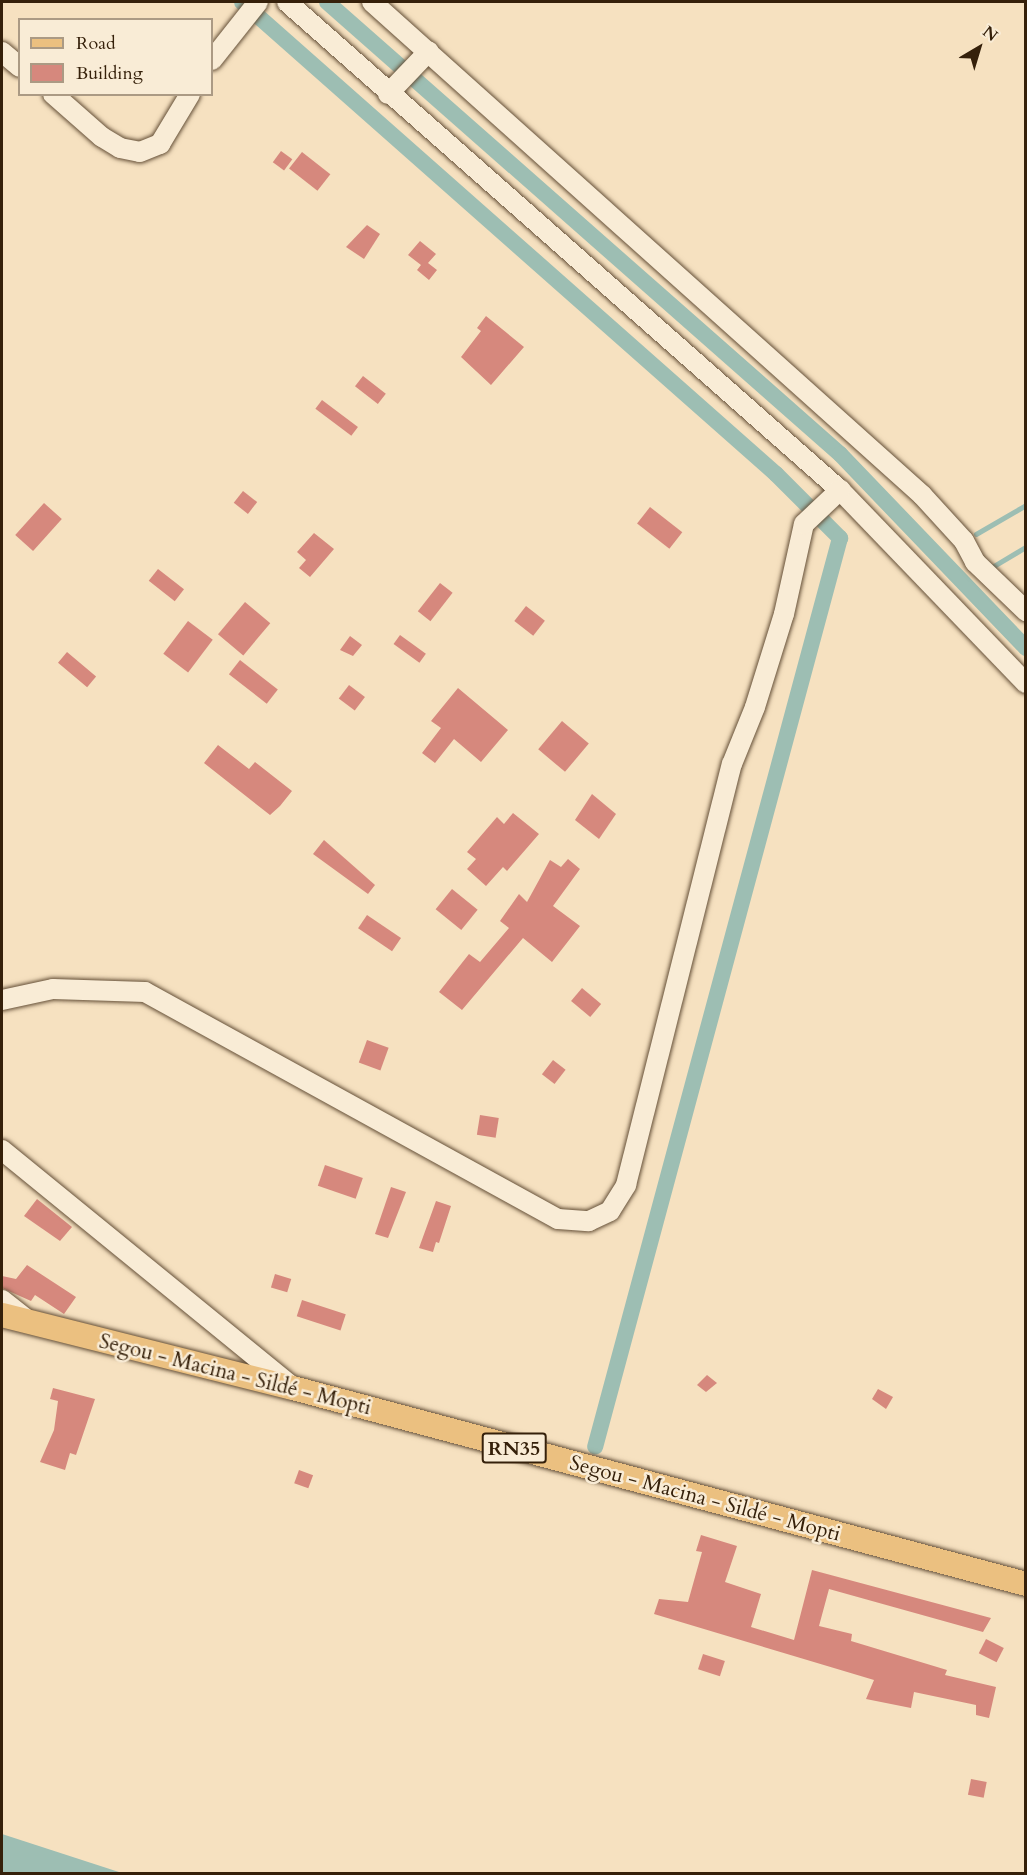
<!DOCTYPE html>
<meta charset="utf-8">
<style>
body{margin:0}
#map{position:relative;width:1027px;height:1875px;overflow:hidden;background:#f6e1c0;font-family:Cardo,serif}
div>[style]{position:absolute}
.water>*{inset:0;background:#9dbeb3}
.stream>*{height:4.5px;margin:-2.25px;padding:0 2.25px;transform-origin:2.25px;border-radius:2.25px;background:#9dbeb3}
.canal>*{height:16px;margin:-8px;padding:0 8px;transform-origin:8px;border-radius:8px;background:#9dbeb3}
.building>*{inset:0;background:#d6887d;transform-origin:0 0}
.roads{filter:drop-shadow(0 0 2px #655038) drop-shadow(0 0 2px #655038)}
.minor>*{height:20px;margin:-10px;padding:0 10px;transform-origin:10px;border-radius:10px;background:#f9ecd6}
.major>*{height:24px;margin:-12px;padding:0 12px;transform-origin:12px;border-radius:12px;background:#ebc080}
span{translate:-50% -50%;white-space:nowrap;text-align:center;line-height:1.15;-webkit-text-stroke:5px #f9ecd6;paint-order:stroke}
.shield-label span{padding:2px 4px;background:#f9ecd6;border:2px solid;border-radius:4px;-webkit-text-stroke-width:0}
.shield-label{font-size:20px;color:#35200a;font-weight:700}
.street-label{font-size:21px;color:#35200a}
.frame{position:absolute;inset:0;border:3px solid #35200a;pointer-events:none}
.legend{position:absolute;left:18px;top:18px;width:195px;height:78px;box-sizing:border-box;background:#f9ecd6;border:2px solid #ab9a84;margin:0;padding:8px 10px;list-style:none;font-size:18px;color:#35200a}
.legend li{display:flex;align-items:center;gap:12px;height:30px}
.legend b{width:30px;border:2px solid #ab9a84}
.north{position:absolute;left:949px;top:18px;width:60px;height:60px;-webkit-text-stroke:4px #f9ecd6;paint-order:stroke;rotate:38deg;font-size:16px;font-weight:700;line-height:24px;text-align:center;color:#35200a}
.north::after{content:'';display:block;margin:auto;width:21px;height:27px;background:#35200a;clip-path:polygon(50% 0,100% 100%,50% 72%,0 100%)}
</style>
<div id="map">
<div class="water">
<i style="clip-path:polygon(2px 1834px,122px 1873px,2px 1873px)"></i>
</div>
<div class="stream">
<i style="left:976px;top:534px;width:58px;rotate:-30.1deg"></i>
<i style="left:994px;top:566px;width:37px;rotate:-31deg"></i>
</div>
<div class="canal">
<i style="left:242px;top:2px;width:713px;rotate:41.47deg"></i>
<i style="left:776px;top:474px;width:91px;rotate:45deg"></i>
<i style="left:840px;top:538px;width:941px;rotate:105.08deg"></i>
<i style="left:327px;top:2px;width:684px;rotate:41.38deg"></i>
<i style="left:840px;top:454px;width:269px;rotate:46.2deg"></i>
</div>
<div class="building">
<i style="left:281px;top:151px;width:14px;height:14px;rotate:36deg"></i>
<i style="left:302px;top:152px;width:36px;height:21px;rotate:38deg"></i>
<i style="clip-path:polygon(367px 225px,380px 234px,364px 259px,346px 247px)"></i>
<i style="clip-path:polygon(420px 241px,436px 254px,428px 263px,437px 270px,429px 280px,417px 270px,421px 265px,408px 255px)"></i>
<i style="clip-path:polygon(486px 316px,524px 347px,491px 385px,461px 357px,481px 331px,477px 328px)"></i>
<i style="left:363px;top:376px;width:29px;height:13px;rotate:38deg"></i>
<i style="left:322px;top:400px;width:45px;height:11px;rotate:37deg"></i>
<i style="left:243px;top:491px;width:18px;height:15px;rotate:38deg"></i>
<i style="left:44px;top:503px;width:24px;height:43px;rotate:42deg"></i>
<i style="left:650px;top:507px;width:41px;height:21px;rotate:38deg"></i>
<i style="clip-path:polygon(314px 533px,334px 549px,310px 577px,299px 568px,306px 560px,297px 552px)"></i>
<i style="left:158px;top:569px;width:33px;height:15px;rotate:38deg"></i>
<i style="left:440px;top:583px;width:16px;height:36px;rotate:38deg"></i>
<i style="left:245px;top:602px;width:33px;height:42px;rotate:40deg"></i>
<i style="left:526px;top:606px;width:24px;height:19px;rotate:38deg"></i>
<i style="left:188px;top:621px;width:31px;height:41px;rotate:37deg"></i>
<i style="left:400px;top:635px;width:32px;height:11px;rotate:36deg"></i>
<i style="clip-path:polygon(350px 636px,362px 645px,353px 656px,340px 650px)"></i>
<i style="left:67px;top:652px;width:38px;height:14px;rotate:40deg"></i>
<i style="left:240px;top:660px;width:48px;height:18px;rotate:38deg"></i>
<i style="left:349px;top:685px;width:20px;height:17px;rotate:37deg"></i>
<i style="clip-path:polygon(458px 688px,508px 730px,481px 762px,454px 739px,435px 763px,422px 753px,441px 728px,431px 721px)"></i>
<i style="left:562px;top:721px;width:35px;height:37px;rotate:40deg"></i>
<i style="clip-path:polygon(218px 745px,249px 769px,255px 762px,292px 791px,280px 806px,270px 815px,204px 763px)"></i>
<i style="clip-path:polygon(592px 794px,616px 814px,599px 839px,575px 820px)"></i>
<i style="clip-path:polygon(513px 813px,539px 834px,507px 871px,503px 867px,486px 886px,467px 869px,476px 859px,467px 852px,497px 817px,504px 824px)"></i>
<i style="clip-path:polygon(324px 840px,375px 885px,368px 894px,313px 854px)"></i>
<i style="clip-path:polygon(568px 859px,580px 869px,553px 906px,580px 926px,552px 962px,523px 938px,462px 1010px,439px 992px,469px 954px,480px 962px,509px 928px,500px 921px,519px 894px,527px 902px,550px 860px,561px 867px)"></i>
<i style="left:452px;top:889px;width:33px;height:26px;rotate:39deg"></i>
<i style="left:367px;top:915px;width:41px;height:16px;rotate:34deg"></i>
<i style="left:582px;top:988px;width:25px;height:17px;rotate:40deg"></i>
<i style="left:367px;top:1040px;width:23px;height:24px;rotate:20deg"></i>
<i style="left:553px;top:1060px;width:16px;height:18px;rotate:38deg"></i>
<i style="left:480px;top:1115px;width:19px;height:20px;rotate:9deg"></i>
<i style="left:325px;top:1165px;width:40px;height:22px;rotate:19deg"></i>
<i style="clip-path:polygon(391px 1187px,406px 1192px,388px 1238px,375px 1234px)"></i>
<i style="clip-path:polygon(37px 1199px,72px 1227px,60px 1241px,24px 1216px)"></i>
<i style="clip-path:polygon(436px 1201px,451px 1206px,439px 1243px,436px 1242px,433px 1252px,419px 1248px)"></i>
<i style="clip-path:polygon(27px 1265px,76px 1297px,64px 1314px,35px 1295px,31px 1301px,2px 1288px,2px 1276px,16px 1279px)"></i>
<i style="left:275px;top:1274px;width:17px;height:14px;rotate:17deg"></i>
<i style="left:302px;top:1300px;width:46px;height:17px;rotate:18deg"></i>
<i style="clip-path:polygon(707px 1375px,717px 1383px,706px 1392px,697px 1385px)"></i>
<i style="clip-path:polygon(53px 1388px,95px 1399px,76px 1455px,70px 1453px,65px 1470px,40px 1462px,54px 1430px,58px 1401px,50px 1399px)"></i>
<i style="clip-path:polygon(878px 1389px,893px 1397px,886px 1409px,872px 1399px)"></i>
<i style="left:299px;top:1470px;width:15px;height:14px;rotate:20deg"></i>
<i style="clip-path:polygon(701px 1535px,737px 1546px,725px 1582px,761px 1594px,751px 1627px,794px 1640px,812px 1570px,991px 1618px,983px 1632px,829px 1589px,819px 1626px,852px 1634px,851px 1641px,947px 1670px,945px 1675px,996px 1687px,989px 1718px,976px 1715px,976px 1705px,914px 1692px,911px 1708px,866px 1699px,874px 1680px,654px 1614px,659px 1599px,688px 1602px,702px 1552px,696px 1551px)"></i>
<i style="left:986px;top:1639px;width:20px;height:16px;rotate:27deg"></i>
<i style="left:703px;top:1654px;width:23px;height:16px;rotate:18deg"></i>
<i style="left:971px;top:1779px;width:16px;height:16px;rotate:11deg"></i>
</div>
<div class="roads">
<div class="minor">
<i style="left:287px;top:2px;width:738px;rotate:41.43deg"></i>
<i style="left:840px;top:490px;width:268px;rotate:46.1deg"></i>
<i style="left:372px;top:2px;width:739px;rotate:41.87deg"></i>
<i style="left:922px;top:495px;width:62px;rotate:47.6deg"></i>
<i style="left:964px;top:541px;width:24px;rotate:62deg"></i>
<i style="left:975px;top:562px;width:71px;rotate:43.9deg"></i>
<i style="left:2px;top:52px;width:23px;rotate:40deg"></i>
<i style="left:212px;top:60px;width:74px;rotate:-51.6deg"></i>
<i style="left:53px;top:94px;width:65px;rotate:41.3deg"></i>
<i style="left:102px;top:137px;width:21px;rotate:31deg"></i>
<i style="left:120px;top:148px;width:20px;rotate:11deg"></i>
<i style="left:140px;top:152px;width:22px;rotate:-22deg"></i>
<i style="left:160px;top:144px;width:58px;rotate:-59deg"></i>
<i style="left:388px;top:94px;width:59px;rotate:-46.4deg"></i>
<i style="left:2px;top:1000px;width:52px;rotate:-12.2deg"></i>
<i style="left:53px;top:989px;width:92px;rotate:1.9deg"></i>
<i style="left:145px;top:992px;width:471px;rotate:28.8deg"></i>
<i style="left:558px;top:1219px;width:31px;rotate:4deg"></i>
<i style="left:589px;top:1221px;width:23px;rotate:-25deg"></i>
<i style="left:610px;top:1211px;width:31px;rotate:-58deg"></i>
<i style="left:626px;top:1185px;width:434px;rotate:-75.9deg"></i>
<i style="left:732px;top:764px;width:61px;rotate:-68deg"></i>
<i style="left:755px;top:707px;width:97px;rotate:-72.7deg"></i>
<i style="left:784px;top:614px;width:92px;rotate:-77.5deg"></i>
<i style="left:804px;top:524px;width:50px;rotate:-43.4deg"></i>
<i style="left:2px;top:1150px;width:373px;rotate:39.2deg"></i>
<i style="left:2px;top:1300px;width:31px;rotate:38deg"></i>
</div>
<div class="major">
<i style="left:2px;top:1315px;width:300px;rotate:14.1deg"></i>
<i style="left:293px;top:1388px;width:759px;rotate:14.97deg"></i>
</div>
</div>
<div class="shield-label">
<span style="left:514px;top:1448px">RN35</span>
</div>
<div class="street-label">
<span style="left:235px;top:1375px;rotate:14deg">Segou - Macina - Sildé - Mopti</span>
<span style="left:705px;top:1499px;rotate:15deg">Segou - Macina - Sildé - Mopti</span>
</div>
<div class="frame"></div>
<ul class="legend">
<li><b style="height:8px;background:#ebc080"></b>Road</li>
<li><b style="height:16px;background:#d6887d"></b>Building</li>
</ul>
<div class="north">N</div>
</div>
